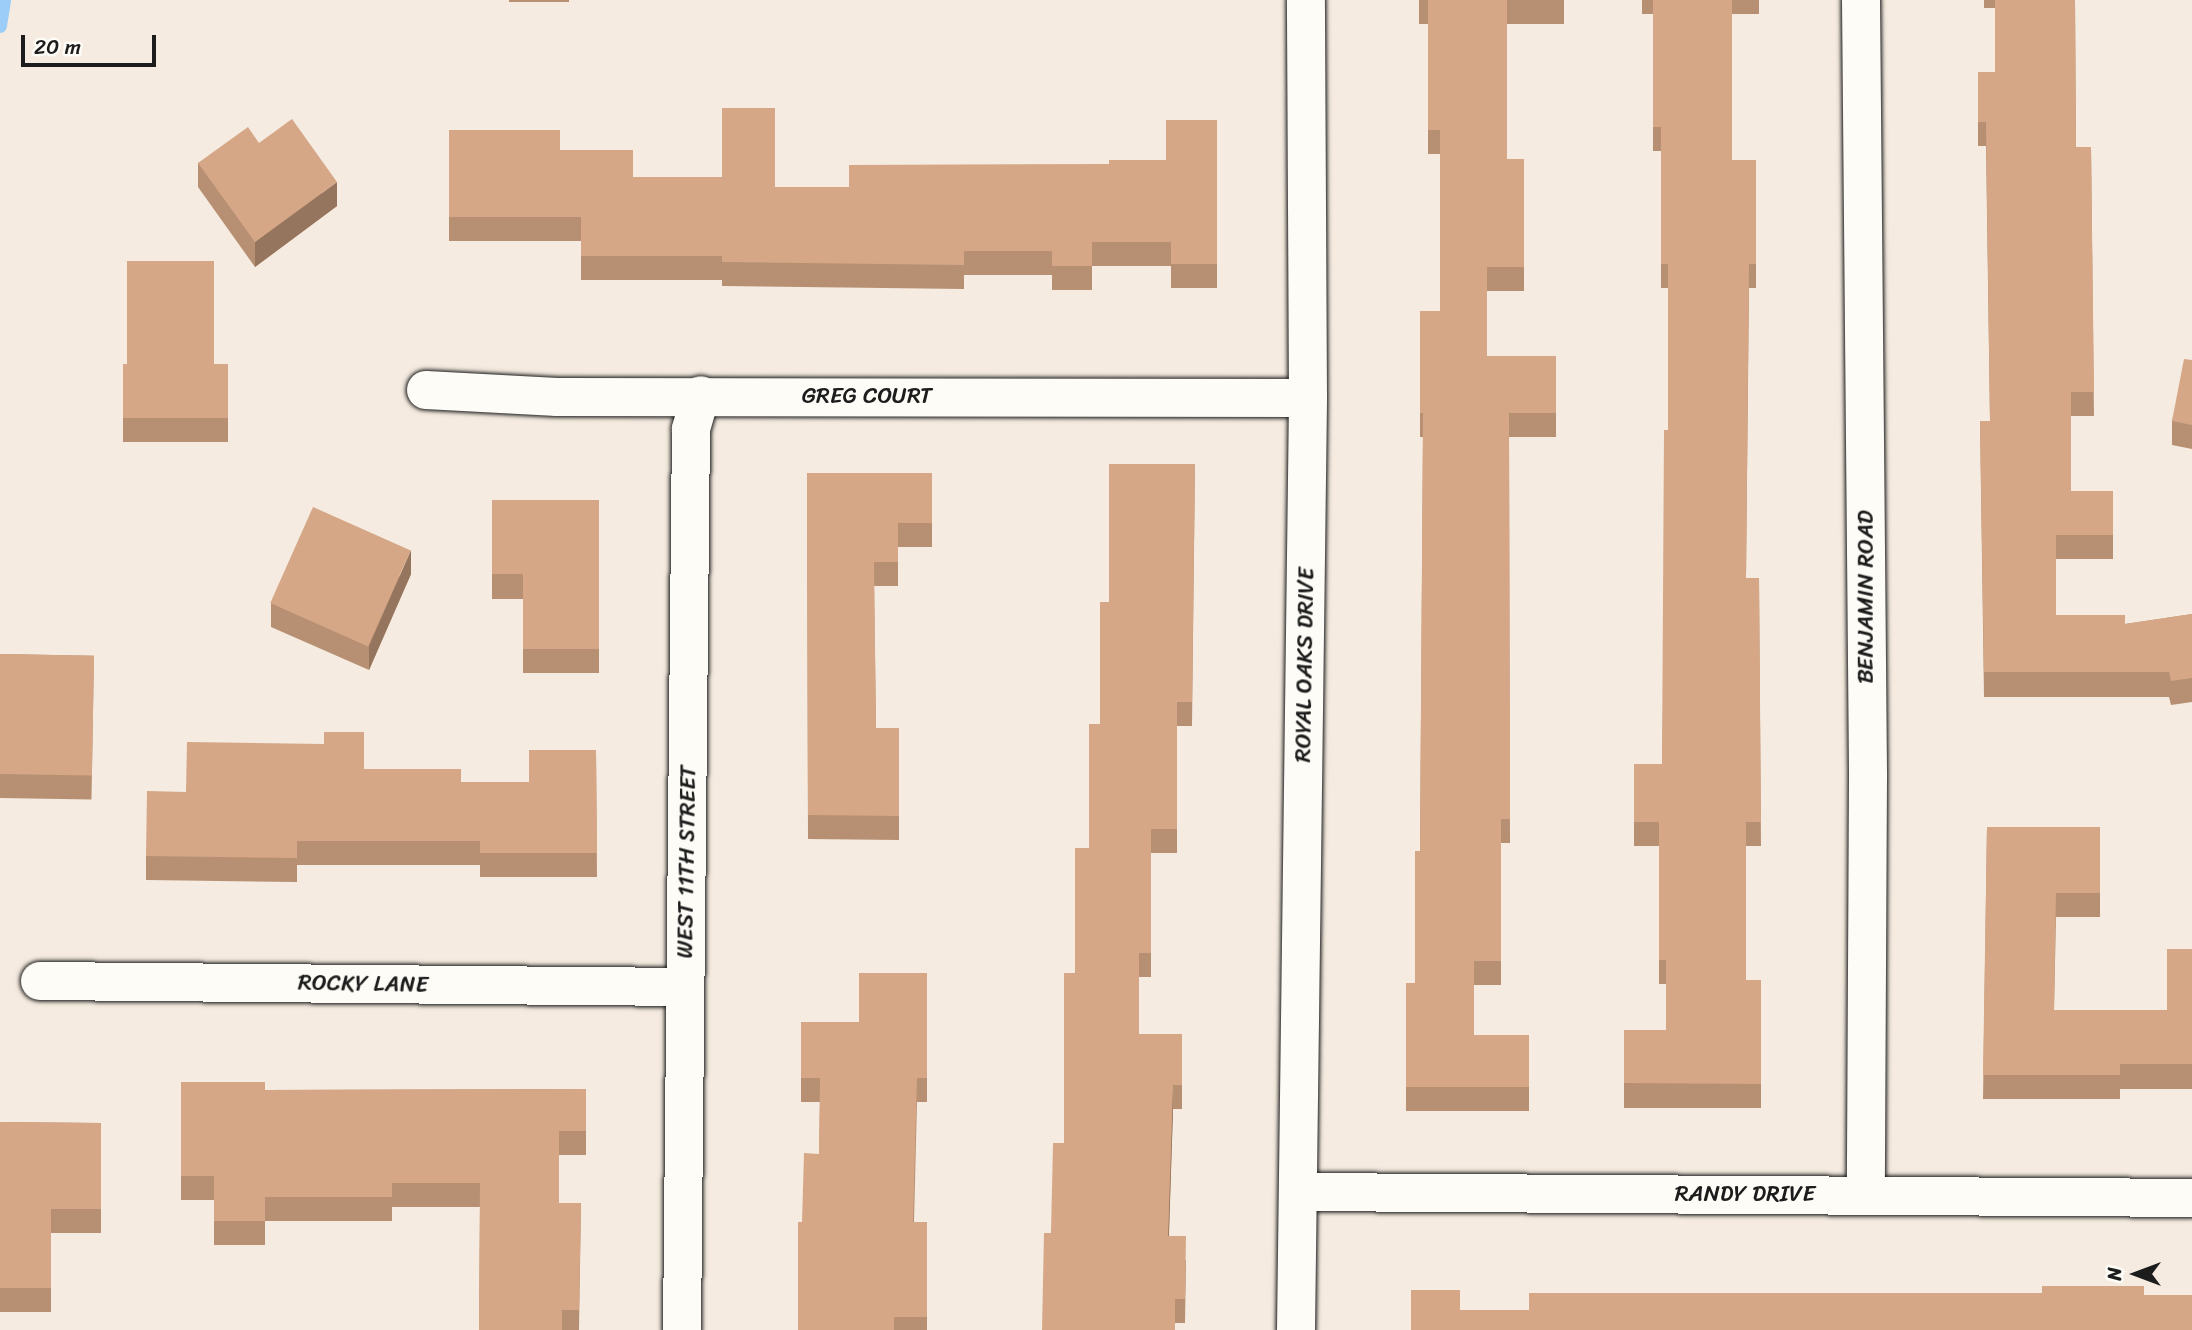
<!DOCTYPE html>
<style>
body{margin:0}
#map{position:relative;width:2192px;height:1330px;overflow:hidden;background:#f5ebe0;font-family:Sriracha,sans-serif}
div>[style]{position:absolute}
.stream>*{height:14px;margin:-7px;padding:0 7px;transform-origin:7px;border-radius:7px;background:#9cccf8}
.roads{filter:drop-shadow(0 0 2px #1c1c1c) drop-shadow(0 0 2px #1c1c1c)}
.minor>*{height:38px;margin:-19px;padding:0 19px;transform-origin:19px;border-radius:19px;background:#fdfcf7}
.wall>*{inset:0;background:#b79073;transform-origin:0 0}
.shaded-wall>*{inset:0;background:#95755e}
.building>*{inset:0;background:#d5a786;transform-origin:0 0}
span{translate:-50% -50%;white-space:nowrap;text-align:center;line-height:1.15;-webkit-text-stroke:5px #fdfcf7;paint-order:stroke}
.street-label{font-size:23px;color:#1c1c1c}
.north{position:absolute;left:2101px;top:1239px;width:70px;height:70px;-webkit-text-stroke:5px #fdfcf7;paint-order:stroke;rotate:270deg;font-size:19px;font-weight:700;line-height:28px;text-align:center;color:#1c1c1c}
.north::after{content:'';display:block;margin:auto;width:24px;height:32px;background:#1c1c1c;clip-path:polygon(50% 0,100% 100%,50% 72%,0 100%)}
.scale{position:absolute;left:21px;top:35px;width:135px;height:32px;box-sizing:border-box;border:4px solid #1c1c1c;border-top:0;padding-left:9px;font-size:21px;line-height:24px;white-space:nowrap;color:#1c1c1c;-webkit-text-stroke:5px #fdfcf7;paint-order:stroke}
</style>
<div id="map">
<div class="stream">
<i style="left:0;top:26px;width:26px;rotate:-81deg"></i>
</div>
<div class="roads">
<div class="minor">
<i style="left:1861px;top:0;width:777px;rotate:89.48deg"></i>
<i style="left:1868px;top:777px;width:418px;rotate:90.3deg"></i>
<i style="left:426px;top:390px;width:131px;rotate:3.1deg"></i>
<i style="left:557px;top:397px;width:751px;rotate:0.08deg"></i>
<i style="left:40px;top:981px;width:645px;rotate:0.53deg"></i>
<i style="left:1299px;top:1192px;width:893px;rotate:0.38deg"></i>
<i style="left:682px;top:1330px;width:901px;rotate:-89.43deg"></i>
<i style="left:691px;top:429px;width:35px;rotate:-74deg"></i>
<i style="left:1296px;top:1330px;width:932px;rotate:-89.26deg"></i>
<i style="left:1308px;top:398px;width:398px;rotate:-90.3deg"></i>
</div>
</div>
<div class="wall">
<i style="left:509px;top:0;width:60px;height:2px"></i>
<i style="clip-path:polygon(1419px 0,1564px 0,1564px 24px,1507px 24px,1507px 159px,1524px 159px,1524px 291px,1487px 291px,1487px 356px,1556px 356px,1556px 437px,1509px 437px,1510px 843px,1501px 843px,1501px 985px,1474px 985px,1474px 1035px,1529px 1035px,1529px 1111px,1406px 1111px,1406px 983px,1415px 983px,1420px 851px,1423px 437px,1420px 437px,1420px 311px,1440px 311px,1440px 154px,1428px 154px,1428px 24px,1419px 24px)"></i>
<i style="clip-path:polygon(1642px 0,1759px 0,1759px 14px,1732px 14px,1732px 160px,1756px 160px,1756px 288px,1749px 288px,1746px 578px,1759px 578px,1761px 846px,1746px 846px,1746px 980px,1761px 980px,1761px 1108px,1624px 1108px,1624px 1030px,1666px 1030px,1666px 984px,1659px 984px,1659px 846px,1634px 846px,1634px 764px,1662px 764px,1668px 430px,1668px 288px,1661px 288px,1661px 151px,1653px 151px,1653px 14px,1642px 14px)"></i>
<i style="clip-path:polygon(1984px 0,2075px 0,2076px 147px,2091px 147px,2094px 416px,2071px 416px,2071px 491px,2113px 491px,2113px 559px,2056px 559px,2056px 615px,2125px 624px,2192px 614px,2192px 702px,2171px 705px,2169px 697px,1984px 697px,1980px 421px,1990px 421px,1986px 146px,1978px 146px,1978px 72px,1995px 72px,1995px 8px,1984px 8px)"></i>
<i style="clip-path:polygon(1217px 120px,1217px 288px,1171px 288px,1171px 266px,1092px 266px,1092px 290px,1052px 290px,1052px 275px,964px 275px,964px 289px,722px 286px,722px 280px,581px 280px,581px 241px,449px 241px,449px 130px,560px 150px,633px 177px,775px 187px,849px 187px,1109px 164px,1166px 160px)"></i>
<i style="clip-path:polygon(259px 143px,337px 206px,255px 267px,198px 187px,198px 163px)"></i>
<i style="clip-path:polygon(2192px 360px,2192px 449px,2172px 445px,2172px 421px)"></i>
<i style="left:123px;top:364px;width:105px;height:78px"></i>
<i style="clip-path:polygon(1195px 464px,1192px 726px,1177px 726px,1177px 853px,1151px 853px,1151px 977px,1139px 977px,1139px 1034px,1182px 1034px,1182px 1109px,1173px 1109px,1169px 1236px,1186px 1261px,1185px 1323px,1175px 1323px,1051px 1233px,1064px 1143px,1075px 973px,1089px 848px,1100px 724px,1109px 602px)"></i>
<i style="clip-path:polygon(807px 473px,932px 473px,932px 547px,898px 547px,898px 586px,874px 586px,876px 728px,899px 728px,899px 840px,808px 839px)"></i>
<i style="clip-path:polygon(492px 500px,599px 500px,599px 673px,523px 673px,523px 599px,492px 599px)"></i>
<i style="clip-path:polygon(411px 574px,369px 670px,271px 627px,271px 603px)"></i>
<i style="left:0;top:654px;width:94px;height:144px;rotate:1deg"></i>
<i style="clip-path:polygon(596px 750px,597px 877px,480px 877px,480px 865px,297px 865px,297px 882px,146px 880px,146px 856px,186px 792px,364px 769px,461px 782px,529px 782px)"></i>
<i style="clip-path:polygon(1987px 827px,2100px 827px,2100px 917px,2056px 917px,2054px 1010px,2167px 1010px,2192px 949px,2192px 1089px,2120px 1089px,2120px 1099px,1983px 1099px)"></i>
<i style="clip-path:polygon(927px 973px,927px 1102px,917px 1102px,914px 1222px,927px 1222px,927px 1330px,798px 1330px,802px 1222px,819px 1154px,820px 1102px,801px 1102px,801px 1022px,859px 1022px)"></i>
<i style="clip-path:polygon(181px 1082px,265px 1090px,586px 1089px,586px 1155px,559px 1155px,559px 1203px,581px 1203px,579px 1330px,479px 1330px,480px 1207px,392px 1207px,392px 1221px,265px 1221px,265px 1245px,214px 1245px,214px 1200px,181px 1200px)"></i>
<i style="clip-path:polygon(0 1122px,101px 1123px,101px 1233px,51px 1233px,51px 1312px,0 1312px)"></i>
</div>
<div class="shaded-wall">
<i style="clip-path:polygon(337px 182px,337px 206px,255px 267px,255px 242px)"></i>
<i style="clip-path:polygon(411px 550px,411px 574px,369px 670px,369px 646px)"></i>
<i style="clip-path:polygon(1173px 1085px,1173px 1109px,1168px 1260px,1168px 1236px)"></i>
</div>
<div class="building">
<i style="clip-path:polygon(1428px 0,1507px 0,1507px 159px,1524px 159px,1524px 267px,1487px 267px,1487px 356px,1556px 356px,1556px 413px,1509px 413px,1510px 819px,1501px 819px,1501px 961px,1474px 961px,1474px 1035px,1529px 1035px,1529px 1087px,1406px 1087px,1406px 983px,1415px 983px,1415px 851px,1420px 851px,1423px 413px,1420px 413px,1420px 311px,1440px 311px,1440px 130px,1428px 130px)"></i>
<i style="clip-path:polygon(1653px 0,1732px 0,1732px 160px,1756px 160px,1756px 264px,1749px 264px,1746px 578px,1759px 578px,1761px 822px,1746px 822px,1746px 980px,1761px 980px,1761px 1084px,1624px 1083px,1624px 1030px,1666px 1030px,1666px 960px,1659px 960px,1659px 822px,1634px 822px,1634px 764px,1662px 764px,1664px 430px,1668px 430px,1668px 264px,1661px 264px,1661px 127px,1653px 127px)"></i>
<i style="clip-path:polygon(1995px 0,2075px 0,2076px 147px,2091px 147px,2094px 392px,2071px 392px,2071px 491px,2113px 491px,2113px 535px,2056px 535px,2056px 615px,2125px 615px,2125px 624px,2192px 614px,2192px 678px,2171px 681px,2169px 672px,1984px 672px,1980px 421px,1990px 421px,1986px 122px,1978px 122px,1978px 72px,1995px 72px)"></i>
<i style="clip-path:polygon(722px 108px,775px 108px,775px 187px,849px 187px,849px 165px,1109px 164px,1109px 160px,1166px 160px,1166px 120px,1217px 120px,1217px 264px,1171px 264px,1171px 242px,1092px 242px,1092px 266px,1052px 266px,1052px 251px,964px 251px,964px 265px,722px 262px,722px 256px,581px 256px,581px 217px,449px 217px,449px 130px,560px 130px,560px 150px,633px 150px,633px 177px,722px 177px)"></i>
<i style="clip-path:polygon(292px 119px,337px 182px,255px 242px,198px 163px,248px 127px,259px 143px)"></i>
<i style="clip-path:polygon(127px 261px,214px 261px,214px 364px,228px 364px,228px 418px,123px 418px,123px 364px,127px 364px)"></i>
<i style="clip-path:polygon(2184px 359px,2192px 360px,2192px 425px,2172px 421px)"></i>
<i style="clip-path:polygon(1109px 464px,1195px 464px,1192px 702px,1177px 702px,1177px 829px,1151px 829px,1151px 953px,1139px 953px,1139px 1034px,1182px 1034px,1182px 1085px,1173px 1085px,1168px 1236px,1186px 1236px,1185px 1299px,1175px 1299px,1175px 1330px,1042px 1330px,1044px 1233px,1051px 1233px,1053px 1143px,1064px 1143px,1064px 973px,1075px 973px,1075px 848px,1089px 848px,1089px 724px,1100px 724px,1100px 602px,1109px 602px)"></i>
<i style="clip-path:polygon(807px 473px,932px 473px,932px 523px,898px 523px,898px 562px,874px 562px,876px 728px,899px 728px,899px 816px,808px 815px)"></i>
<i style="clip-path:polygon(492px 500px,599px 500px,599px 649px,523px 649px,523px 574px,492px 574px)"></i>
<i style="left:313px;top:507px;width:107px;height:105px;rotate:24deg"></i>
<i style="left:0;top:654px;width:94px;height:120px;rotate:1deg"></i>
<i style="clip-path:polygon(324px 732px,364px 732px,364px 769px,461px 769px,461px 782px,529px 782px,529px 750px,596px 750px,597px 853px,480px 853px,480px 841px,297px 841px,297px 858px,146px 856px,147px 791px,186px 792px,187px 742px,324px 744px)"></i>
<i style="clip-path:polygon(1987px 827px,2100px 827px,2100px 893px,2056px 893px,2054px 1010px,2167px 1010px,2167px 949px,2192px 949px,2192px 1064px,2120px 1064px,2120px 1075px,1983px 1075px)"></i>
<i style="clip-path:polygon(859px 973px,927px 973px,927px 1078px,917px 1078px,913px 1222px,927px 1222px,927px 1317px,894px 1317px,894px 1330px,798px 1330px,798px 1222px,802px 1222px,804px 1153px,819px 1154px,820px 1078px,801px 1078px,801px 1022px,859px 1022px)"></i>
<i style="clip-path:polygon(181px 1082px,265px 1082px,265px 1090px,586px 1089px,586px 1131px,559px 1131px,559px 1203px,581px 1203px,579px 1310px,562px 1310px,562px 1330px,479px 1330px,480px 1183px,392px 1183px,392px 1197px,265px 1197px,265px 1221px,214px 1221px,214px 1176px,181px 1176px)"></i>
<i style="clip-path:polygon(0 1122px,101px 1123px,101px 1209px,51px 1209px,51px 1288px,0 1288px)"></i>
<i style="clip-path:polygon(2042px 1286px,2144px 1286px,2144px 1295px,2192px 1295px,2192px 1330px,1411px 1330px,1411px 1290px,1460px 1290px,1460px 1310px,1529px 1310px,1529px 1293px,2042px 1293px)"></i>
</div>
<div class="street-label">
<span style="left:867px;top:396px">GREG COURT</span>
<span style="left:1866px;top:597px;rotate:-90deg">BENJAMIN ROAD</span>
<span style="left:1305px;top:665px;rotate:-89deg">ROYAL OAKS DRIVE</span>
<span style="left:687px;top:862px;rotate:-89deg">WEST 11TH STREET</span>
<span style="left:363px;top:984px;rotate:1deg">ROCKY LANE</span>
<span style="left:1745px;top:1194px">RANDY DRIVE</span>
</div>
<div class="north">N</div>
<div class="scale">20 m</div>
</div>
